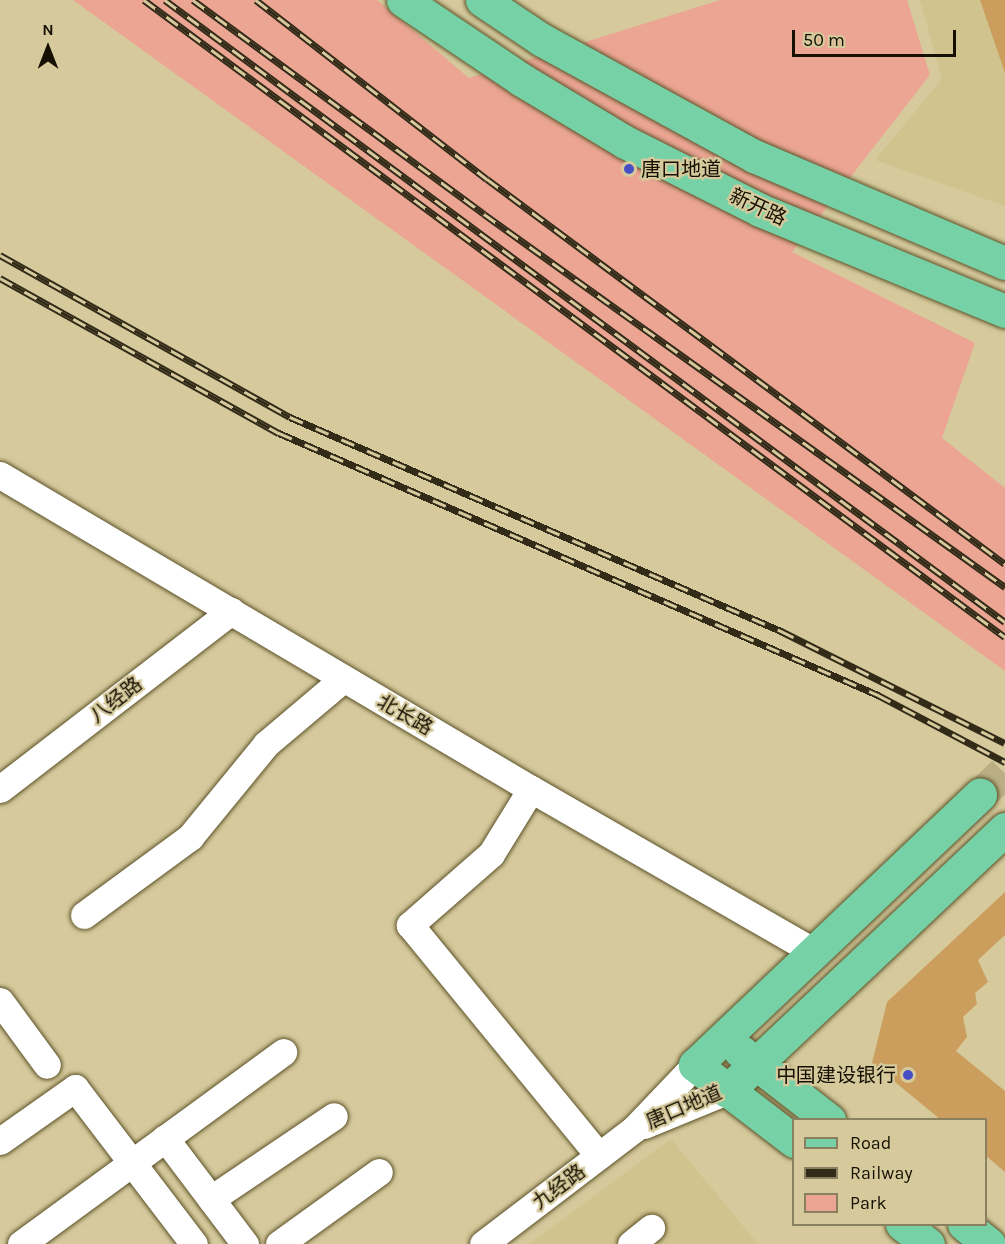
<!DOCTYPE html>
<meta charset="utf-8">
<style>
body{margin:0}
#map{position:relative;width:1005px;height:1244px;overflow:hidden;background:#d6ca9d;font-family:Karla,"Noto Sans SC",sans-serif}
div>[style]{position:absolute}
.built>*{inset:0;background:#d1c38e}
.green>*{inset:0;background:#eca593}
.building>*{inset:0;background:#cb9e5d}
.major-tunnel>*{height:33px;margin-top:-16.5px;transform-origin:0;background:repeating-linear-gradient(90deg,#b9ae86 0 33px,transparent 0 49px)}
.roads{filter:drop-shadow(0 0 2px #5c5228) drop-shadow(0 0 2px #5c5228)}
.minor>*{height:27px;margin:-13.5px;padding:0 13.5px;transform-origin:13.5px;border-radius:13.5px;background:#fff}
.major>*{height:33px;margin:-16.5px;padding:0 16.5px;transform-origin:16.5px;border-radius:16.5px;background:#77d1a6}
.rail>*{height:7px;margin-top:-3.5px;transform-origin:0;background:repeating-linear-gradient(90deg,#d6ca9d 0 14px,#312b18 0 28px);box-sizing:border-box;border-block:2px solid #312b18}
.dots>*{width:16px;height:16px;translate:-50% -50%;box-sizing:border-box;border:3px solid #d6ca9d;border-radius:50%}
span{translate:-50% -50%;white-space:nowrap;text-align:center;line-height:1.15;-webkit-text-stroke:4.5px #d6ca9d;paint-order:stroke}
.poi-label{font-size:20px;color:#151002}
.left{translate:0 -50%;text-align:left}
.right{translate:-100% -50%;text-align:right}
.street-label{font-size:20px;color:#151002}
.legend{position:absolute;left:792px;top:1118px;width:195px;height:108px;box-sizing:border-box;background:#d6ca9d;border:2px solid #89805f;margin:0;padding:8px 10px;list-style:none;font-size:18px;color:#151002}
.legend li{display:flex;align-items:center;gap:12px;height:30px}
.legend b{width:30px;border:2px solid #89805f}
.north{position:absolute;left:18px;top:18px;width:60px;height:60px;-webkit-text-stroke:4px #d6ca9d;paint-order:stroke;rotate:0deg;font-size:16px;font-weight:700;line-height:24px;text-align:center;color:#151002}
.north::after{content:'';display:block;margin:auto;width:21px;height:27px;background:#151002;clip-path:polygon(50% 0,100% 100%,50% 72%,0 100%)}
.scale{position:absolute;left:792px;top:30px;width:164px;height:27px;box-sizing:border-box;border:3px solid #151002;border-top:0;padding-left:8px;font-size:18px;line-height:21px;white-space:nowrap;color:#151002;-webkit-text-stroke:4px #d6ca9d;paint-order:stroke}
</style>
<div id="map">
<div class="built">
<i style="clip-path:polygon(920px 0,1005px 0,1005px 206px,875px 160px,942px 79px)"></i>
<i style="clip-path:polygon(671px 1139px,758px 1244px,529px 1244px)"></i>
</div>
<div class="green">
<i style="clip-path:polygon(73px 0,377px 0,469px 78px,720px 0,907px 0,930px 75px,792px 252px,975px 343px,942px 438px,1005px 488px,1005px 671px)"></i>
</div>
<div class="building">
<i style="clip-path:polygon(980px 0,1005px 0,1005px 73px)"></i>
<i style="clip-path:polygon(1005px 892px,1005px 935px,978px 960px,988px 982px,975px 993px,977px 1004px,963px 1017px,967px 1037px,956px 1051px,1005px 1091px,1005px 1172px,986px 1156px,986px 1120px,941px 1120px,872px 1063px,887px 1002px)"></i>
</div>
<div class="major-tunnel">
<i style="left:980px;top:795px;width:35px;rotate:-44deg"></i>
</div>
<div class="roads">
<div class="minor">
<i style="left:0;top:475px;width:617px;rotate:30.6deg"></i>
<i style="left:531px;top:789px;width:325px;rotate:29.9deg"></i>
<i style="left:0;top:789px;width:292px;rotate:-37.6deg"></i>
<i style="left:531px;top:789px;width:76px;rotate:121.6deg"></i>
<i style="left:491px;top:854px;width:108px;rotate:138.8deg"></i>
<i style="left:410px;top:925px;width:298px;rotate:50.7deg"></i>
<i style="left:84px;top:915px;width:132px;rotate:-36.3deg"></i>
<i style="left:190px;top:837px;width:120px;rotate:-50.7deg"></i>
<i style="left:266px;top:744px;width:101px;rotate:-40.2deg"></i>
<i style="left:0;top:1001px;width:79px;rotate:53.7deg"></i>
<i style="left:644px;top:1125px;width:90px;rotate:-22.3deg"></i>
<i style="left:165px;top:1138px;width:133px;rotate:53deg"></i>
<i style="left:0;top:1141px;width:92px;rotate:-35.2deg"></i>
<i style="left:75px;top:1088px;width:196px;rotate:52.7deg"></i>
<i style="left:211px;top:1199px;width:148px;rotate:-34deg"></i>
<i style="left:21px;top:1244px;width:325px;rotate:-36.2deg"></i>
<i style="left:279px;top:1244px;width:123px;rotate:-35.8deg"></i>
<i style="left:483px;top:1244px;width:190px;rotate:-37.3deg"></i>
<i style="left:634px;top:1129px;width:88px;rotate:-46.4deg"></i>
<i style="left:631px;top:1244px;width:26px;rotate:-39deg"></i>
</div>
<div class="major">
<i style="left:403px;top:0;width:143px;rotate:33.9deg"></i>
<i style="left:522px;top:80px;width:120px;rotate:31deg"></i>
<i style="left:625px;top:142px;width:151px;rotate:26.7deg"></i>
<i style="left:760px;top:210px;width:265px;rotate:22.4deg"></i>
<i style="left:482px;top:0;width:72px;rotate:33.7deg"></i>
<i style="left:542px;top:40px;width:242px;rotate:28.7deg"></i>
<i style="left:754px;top:156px;width:273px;rotate:23.1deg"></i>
<i style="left:740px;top:1051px;width:113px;rotate:37.8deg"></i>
<i style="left:727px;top:1091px;width:382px;rotate:-43.3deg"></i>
<i style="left:794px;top:1141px;width:125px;rotate:-142.5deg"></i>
<i style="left:695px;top:1065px;width:393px;rotate:-43.5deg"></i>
<i style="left:902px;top:1224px;width:33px;rotate:38deg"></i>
<i style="left:964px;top:1224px;width:32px;rotate:39deg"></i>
</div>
</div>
<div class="rail">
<i style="left:144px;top:0;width:1071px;rotate:36.5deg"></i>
<i style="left:165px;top:0;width:1045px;rotate:36.52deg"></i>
<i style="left:193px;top:0;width:361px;rotate:36.3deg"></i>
<i style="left:484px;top:214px;width:641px;rotate:35.6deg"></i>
<i style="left:256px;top:0;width:292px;rotate:37.8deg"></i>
<i style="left:487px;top:179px;width:645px;rotate:36.62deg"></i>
<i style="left:0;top:255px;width:332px;rotate:29.2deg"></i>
<i style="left:290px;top:417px;width:536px;rotate:23.55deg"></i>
<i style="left:781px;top:631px;width:250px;rotate:26.6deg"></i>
<i style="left:0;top:278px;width:319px;rotate:29.1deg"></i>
<i style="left:279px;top:433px;width:654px;rotate:23.62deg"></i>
<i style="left:878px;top:695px;width:144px;rotate:27.8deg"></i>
</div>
<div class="dots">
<i style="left:629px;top:169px;background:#484fc4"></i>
<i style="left:908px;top:1075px;background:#484fc4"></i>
</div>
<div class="poi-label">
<span class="left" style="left:641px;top:169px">唐口地道</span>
<span class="right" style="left:896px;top:1075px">中国建设银行</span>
</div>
<div class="street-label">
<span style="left:758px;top:207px;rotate:25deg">新开路</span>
<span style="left:116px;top:700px;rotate:-38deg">八经路</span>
<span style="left:405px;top:715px;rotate:30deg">北长路</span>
<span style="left:684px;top:1107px;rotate:-23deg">唐口地道</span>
<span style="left:559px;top:1187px;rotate:-37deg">九经路</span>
</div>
<ul class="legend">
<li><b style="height:8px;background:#77d1a6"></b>Road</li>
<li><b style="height:8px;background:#312b18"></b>Railway</li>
<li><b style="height:16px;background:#eca593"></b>Park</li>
</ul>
<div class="north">N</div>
<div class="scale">50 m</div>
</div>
